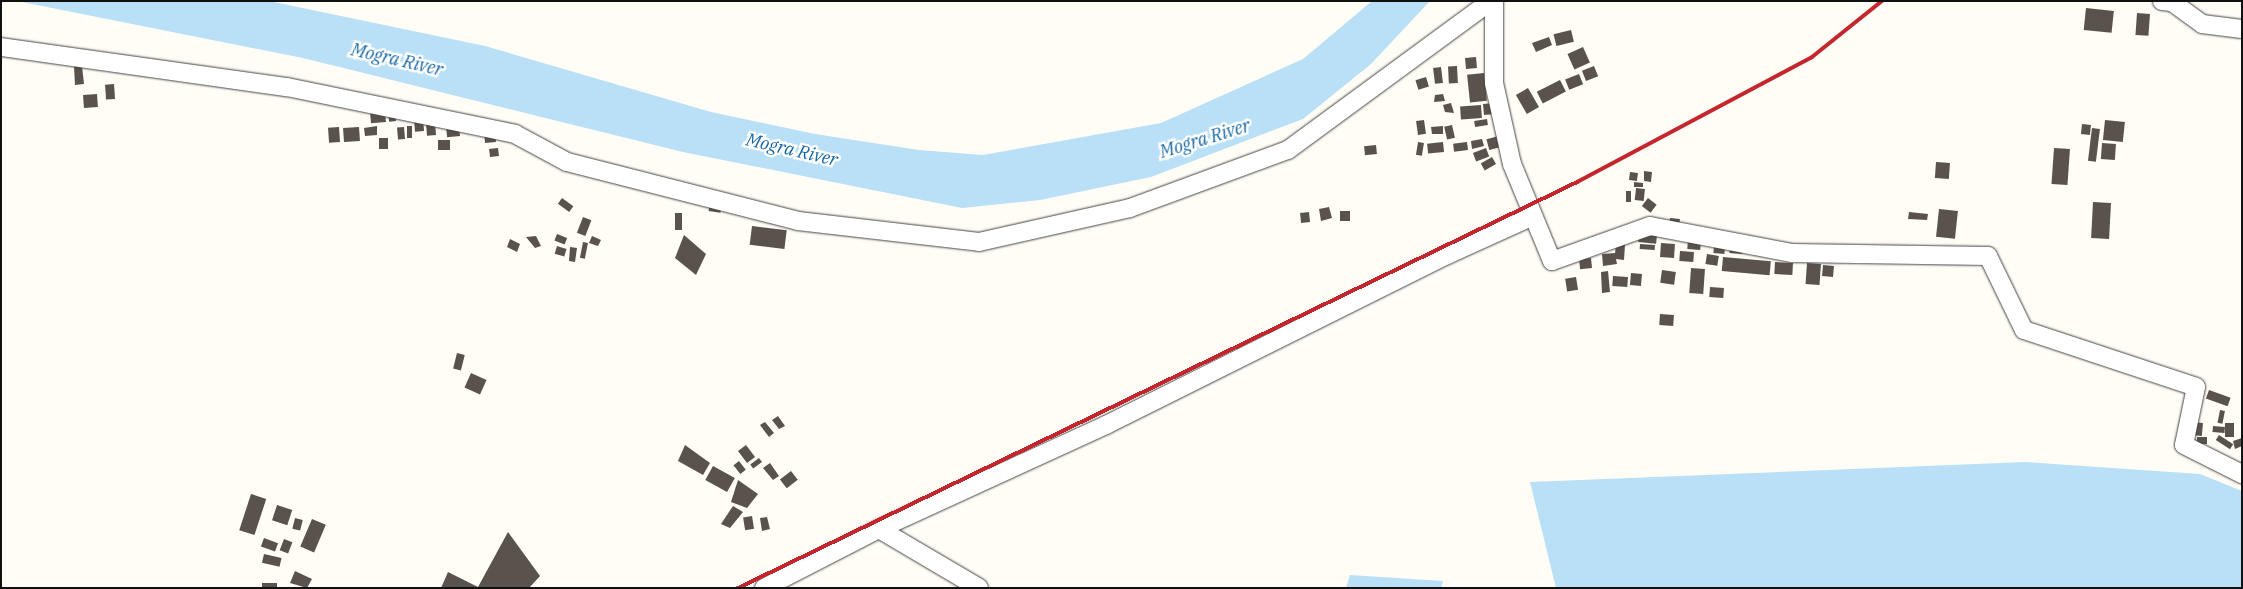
<!DOCTYPE html>
<style>
body{margin:0}
#map{position:relative;width:2243px;height:589px;overflow:hidden;background:#fffdf5;font-family:"IBM Plex Serif",serif}
div>[style]{position:absolute}
.water>*{inset:0;background:#b9e0f7}
.building>*{inset:0;background:#5a524d;transform-origin:0 0}
.roads{filter:drop-shadow(0 0 1px #444) drop-shadow(0 0 1px #444)}
.minor>*{height:18px;margin:-9px;padding:0 9px;transform-origin:9px;border-radius:9px;background:#fff}
.rail>*{height:4px;margin:-2px;padding:0 2px;transform-origin:2px;border-radius:2px;background:#c4262e}
span{translate:-50% -50%;white-space:nowrap;text-align:center;line-height:1.15;-webkit-text-stroke:5px #fff;paint-order:stroke}
.water-label{font-size:18px;color:#1768a6;font-style:italic}
.frame{position:absolute;inset:0;border:2px solid #111;pointer-events:none}
</style>
<div id="map">
<div class="water">
<i style="clip-path:polygon(17px 1px,269px 1px,485px 46px,711px 112px,815px 134px,919px 150px,983px 155px,1161px 123px,1303px 59px,1372px 1px,1430px 1px,1371px 64px,1303px 119px,1151px 177px,1040px 200px,962px 208px,683px 152px,303px 58px)"></i>
<i style="clip-path:polygon(2025px 462px,2200px 474px,2242px 491px,2242px 588px,1556px 588px,1530px 482px)"></i>
<i style="clip-path:polygon(1350px 575px,1443px 581px,1441px 588px,1346px 588px)"></i>
</div>
<div class="building">
<i style="left:2086px;top:8px;width:28px;height:22px;rotate:6deg"></i>
<i style="left:2137px;top:13px;width:13px;height:22px;rotate:4deg"></i>
<i style="left:1571px;top:30px;width:12px;height:18px;rotate:76deg"></i>
<i style="clip-path:polygon(1549px 37px,1552px 45px,1536px 52px,1532px 43px)"></i>
<i style="left:1583px;top:47px;width:17px;height:17px;rotate:66deg"></i>
<i style="left:1476px;top:57px;width:11px;height:11px;rotate:85deg"></i>
<i style="clip-path:polygon(74px 66px,82px 66px,84px 84px,75px 85px)"></i>
<i style="left:1457px;top:66px;width:17px;height:9px;rotate:87deg"></i>
<i style="left:1594px;top:66px;width:11px;height:13px;rotate:68deg"></i>
<i style="left:1441px;top:67px;width:16px;height:8px;rotate:83deg"></i>
<i style="left:1484px;top:73px;width:28px;height:17px;rotate:84deg"></i>
<i style="left:1579px;top:74px;width:11px;height:15px;rotate:68deg"></i>
<i style="left:1426px;top:77px;width:10px;height:11px;rotate:73deg"></i>
<i style="left:1560px;top:80px;width:13px;height:26px;rotate:63deg"></i>
<i style="left:114px;top:84px;width:15px;height:9px;rotate:86deg"></i>
<i style="left:1528px;top:88px;width:22px;height:14px;rotate:60deg"></i>
<i style="left:97px;top:94px;width:13px;height:14px;rotate:86deg"></i>
<i style="clip-path:polygon(1443px 94px,1445px 101px,1434px 102px,1435px 95px)"></i>
<i style="clip-path:polygon(1451px 103px,1454px 113px,1445px 112px,1443px 105px)"></i>
<i style="left:1494px;top:103px;width:11px;height:11px;rotate:85deg"></i>
<i style="left:1481px;top:105px;width:13px;height:21px;rotate:86deg"></i>
<i style="left:385px;top:111px;width:11px;height:15px;rotate:85deg"></i>
<i style="left:395px;top:111px;width:10px;height:7px;rotate:84deg"></i>
<i style="left:423px;top:119px;width:12px;height:9px;rotate:85deg"></i>
<i style="left:1487px;top:119px;width:6px;height:13px;rotate:81deg"></i>
<i style="left:1424px;top:120px;width:14px;height:8px;rotate:82deg"></i>
<i style="left:2105px;top:120px;width:20px;height:20px;rotate:6deg"></i>
<i style="left:435px;top:123px;width:12px;height:9px;rotate:85deg"></i>
<i style="left:2082px;top:124px;width:9px;height:10px;rotate:6deg"></i>
<i style="left:1452px;top:125px;width:13px;height:8px;rotate:77deg"></i>
<i style="clip-path:polygon(377px 126px,377px 135px,365px 136px,364px 128px)"></i>
<i style="left:407px;top:126px;width:5px;height:12px"></i>
<i style="left:459px;top:126px;width:10px;height:13px;rotate:84deg"></i>
<i style="clip-path:polygon(1443px 126px,1443px 134px,1432px 134px,1431px 127px)"></i>
<i style="left:339px;top:127px;width:15px;height:11px;rotate:86deg"></i>
<i style="left:359px;top:127px;width:14px;height:16px;rotate:86deg"></i>
<i style="left:404px;top:127px;width:12px;height:7px;rotate:85deg"></i>
<i style="left:2092px;top:128px;width:8px;height:33px;rotate:7deg"></i>
<i style="left:495px;top:131px;width:11px;height:11px;rotate:85deg"></i>
<i style="left:1499px;top:136px;width:11px;height:13px;rotate:75deg"></i>
<i style="left:379px;top:138px;width:9px;height:11px"></i>
<i style="clip-path:polygon(1482px 139px,1484px 146px,1472px 149px,1471px 141px)"></i>
<i style="left:450px;top:140px;width:10px;height:12px;rotate:90deg"></i>
<i style="left:1418px;top:142px;width:6px;height:13px;rotate:9deg"></i>
<i style="left:1443px;top:142px;width:10px;height:16px;rotate:84deg"></i>
<i style="left:1467px;top:142px;width:8px;height:14px;rotate:83deg"></i>
<i style="left:2102px;top:143px;width:14px;height:16px;rotate:4deg"></i>
<i style="left:1376px;top:145px;width:9px;height:12px;rotate:84deg"></i>
<i style="left:498px;top:148px;width:8px;height:9px;rotate:83deg"></i>
<i style="left:1486px;top:148px;width:9px;height:14px;rotate:69deg"></i>
<i style="left:2054px;top:148px;width:16px;height:36px;rotate:4deg"></i>
<i style="left:1492px;top:157px;width:8px;height:13px;rotate:60deg"></i>
<i style="left:1936px;top:162px;width:14px;height:16px;rotate:4deg"></i>
<i style="clip-path:polygon(1644px 171px,1652px 172px,1651px 182px,1644px 181px)"></i>
<i style="left:1630px;top:172px;width:8px;height:8px;rotate:7deg"></i>
<i style="clip-path:polygon(1634px 182px,1643px 183px,1643px 187px,1634px 187px)"></i>
<i style="left:1636px;top:188px;width:9px;height:12px;rotate:6deg"></i>
<i style="left:1626px;top:191px;width:5px;height:11px"></i>
<i style="left:562px;top:198px;width:14px;height:7px;rotate:36deg"></i>
<i style="left:1648px;top:198px;width:11px;height:10px;rotate:38deg"></i>
<i style="left:710px;top:202px;width:12px;height:9px;rotate:9deg"></i>
<i style="left:2093px;top:202px;width:18px;height:36px;rotate:3deg"></i>
<i style="clip-path:polygon(1329px 207px,1332px 218px,1321px 221px,1319px 209px)"></i>
<i style="left:1939px;top:209px;width:19px;height:28px;rotate:6deg"></i>
<i style="left:1340px;top:211px;width:10px;height:10px"></i>
<i style="left:1309px;top:212px;width:10px;height:9px;rotate:84deg"></i>
<i style="clip-path:polygon(1909px 212px,1928px 214px,1927px 220px,1908px 219px)"></i>
<i style="left:675px;top:213px;width:7px;height:17px"></i>
<i style="left:583px;top:217px;width:9px;height:17px;rotate:21deg"></i>
<i style="left:1670px;top:218px;width:10px;height:10px;rotate:6deg"></i>
<i style="left:752px;top:226px;width:35px;height:19px;rotate:7deg"></i>
<i style="left:557px;top:234px;width:11px;height:7px;rotate:22deg"></i>
<i style="left:1639px;top:234px;width:18px;height:8px;rotate:6deg"></i>
<i style="clip-path:polygon(684px 235px,706px 254px,696px 275px,675px 258px)"></i>
<i style="clip-path:polygon(536px 236px,541px 246px,535px 248px,526px 237px)"></i>
<i style="clip-path:polygon(592px 236px,601px 240px,598px 246px,589px 243px)"></i>
<i style="clip-path:polygon(510px 239px,520px 244px,517px 252px,507px 247px)"></i>
<i style="left:1688px;top:239px;width:13px;height:10px;rotate:4deg"></i>
<i style="left:583px;top:242px;width:5px;height:16px;rotate:11deg"></i>
<i style="left:1661px;top:243px;width:14px;height:14px;rotate:4deg"></i>
<i style="left:1640px;top:244px;width:15px;height:5px;rotate:4deg"></i>
<i style="clip-path:polygon(1616px 245px,1625px 245px,1624px 260px,1616px 259px,1617px 264px,1603px 266px,1602px 254px,1615px 253px)"></i>
<i style="left:557px;top:246px;width:10px;height:8px;rotate:17deg"></i>
<i style="left:1714px;top:246px;width:11px;height:7px;rotate:5deg"></i>
<i style="left:1730px;top:246px;width:13px;height:7px;rotate:4deg"></i>
<i style="clip-path:polygon(570px 247px,577px 248px,575px 262px,569px 261px)"></i>
<i style="left:1680px;top:251px;width:14px;height:10px;rotate:4deg"></i>
<i style="left:1707px;top:254px;width:12px;height:10px;rotate:9deg"></i>
<i style="left:1723px;top:257px;width:48px;height:14px;rotate:5deg"></i>
<i style="left:1591px;top:258px;width:10px;height:12px;rotate:84deg"></i>
<i style="left:1775px;top:262px;width:18px;height:12px;rotate:3deg"></i>
<i style="left:1807px;top:263px;width:14px;height:21px;rotate:4deg"></i>
<i style="left:1823px;top:265px;width:11px;height:11px;rotate:5deg"></i>
<i style="left:1691px;top:268px;width:14px;height:25px;rotate:4deg"></i>
<i style="left:1662px;top:270px;width:14px;height:13px;rotate:8deg"></i>
<i style="clip-path:polygon(1608px 271px,1610px 292px,1602px 293px,1601px 272px)"></i>
<i style="left:1631px;top:273px;width:11px;height:12px;rotate:5deg"></i>
<i style="left:1613px;top:276px;width:15px;height:10px;rotate:4deg"></i>
<i style="left:1576px;top:277px;width:13px;height:11px;rotate:81deg"></i>
<i style="left:1710px;top:287px;width:14px;height:10px;rotate:4deg"></i>
<i style="left:1660px;top:314px;width:14px;height:11px;rotate:4deg"></i>
<i style="left:457px;top:353px;width:8px;height:16px;rotate:14deg"></i>
<i style="left:471px;top:373px;width:17px;height:16px;rotate:24deg"></i>
<i style="left:2209px;top:390px;width:23px;height:9px;rotate:20deg"></i>
<i style="left:2220px;top:410px;width:5px;height:13px;rotate:11deg"></i>
<i style="clip-path:polygon(778px 416px,785px 426px,779px 429px,772px 420px)"></i>
<i style="clip-path:polygon(765px 422px,774px 433px,769px 437px,760px 425px)"></i>
<i style="left:2192px;top:422px;width:11px;height:13px;rotate:5deg"></i>
<i style="left:2225px;top:423px;width:9px;height:14px"></i>
<i style="left:2213px;top:426px;width:12px;height:6px;rotate:5deg"></i>
<i style="left:2219px;top:435px;width:17px;height:6px;rotate:33deg"></i>
<i style="left:2197px;top:437px;width:10px;height:7px"></i>
<i style="clip-path:polygon(2242px 438px,2242px 446px,2235px 449px,2233px 441px)"></i>
<i style="clip-path:polygon(685px 445px,710px 463px,703px 475px,678px 461px)"></i>
<i style="left:746px;top:445px;width:15px;height:10px;rotate:53deg"></i>
<i style="left:759px;top:458px;width:5px;height:11px;rotate:53deg"></i>
<i style="left:739px;top:461px;width:11px;height:7px;rotate:52deg"></i>
<i style="clip-path:polygon(770px 463px,779px 476px,773px 480px,763px 468px)"></i>
<i style="left:713px;top:466px;width:25px;height:16px;rotate:29deg"></i>
<i style="left:791px;top:471px;width:11px;height:14px;rotate:52deg"></i>
<i style="clip-path:polygon(738px 480px,758px 494px,747px 508px,731px 502px)"></i>
<i style="left:251px;top:494px;width:16px;height:38px;rotate:18deg"></i>
<i style="left:277px;top:505px;width:16px;height:16px;rotate:18deg"></i>
<i style="clip-path:polygon(733px 506px,743px 512px,730px 528px,721px 524px)"></i>
<i style="left:752px;top:516px;width:13px;height:9px;rotate:81deg"></i>
<i style="clip-path:polygon(767px 517px,770px 529px,762px 531px,760px 518px)"></i>
<i style="left:295px;top:518px;width:8px;height:11px;rotate:14deg"></i>
<i style="left:312px;top:519px;width:15px;height:30px;rotate:23deg"></i>
<i style="clip-path:polygon(508px 532px,540px 576px,529px 588px,441px 588px,448px 572px,478px 587px)"></i>
<i style="left:264px;top:538px;width:15px;height:9px;rotate:20deg"></i>
<i style="left:284px;top:539px;width:9px;height:12px;rotate:21deg"></i>
<i style="left:264px;top:554px;width:18px;height:9px;rotate:13deg"></i>
<i style="clip-path:polygon(295px 571px,312px 579px,307px 588px,290px 583px)"></i>
<i style="left:262px;top:583px;width:15px;height:5px"></i>
</div>
<div class="roads">
<div class="minor">
<i style="left:1494px;top:1px;width:82px;rotate:90deg"></i>
<i style="left:1494px;top:83px;width:83px;rotate:77.5deg"></i>
<i style="left:1512px;top:164px;width:105px;rotate:67.6deg"></i>
<i style="left:1552px;top:261px;width:104px;rotate:-19.7deg"></i>
<i style="left:1650px;top:226px;width:145px;rotate:10.8deg"></i>
<i style="left:1792px;top:253px;width:196px;rotate:0.9deg"></i>
<i style="left:1988px;top:256px;width:82px;rotate:64.1deg"></i>
<i style="left:2024px;top:330px;width:181px;rotate:18.3deg"></i>
<i style="left:2196px;top:387px;width:59px;rotate:101.7deg"></i>
<i style="left:2184px;top:445px;width:65px;rotate:26.6deg"></i>
<i style="left:2162px;top:1px;width:10px;rotate:6deg"></i>
<i style="left:2172px;top:2px;width:37px;rotate:36deg"></i>
<i style="left:2202px;top:24px;width:40px;rotate:7.1deg"></i>
<i style="left:1px;top:47px;width:289px;rotate:8deg"></i>
<i style="left:287px;top:87px;width:233px;rotate:11.6deg"></i>
<i style="left:515px;top:134px;width:59px;rotate:28.3deg"></i>
<i style="left:567px;top:162px;width:238px;rotate:14.3deg"></i>
<i style="left:798px;top:221px;width:182px;rotate:6.6deg"></i>
<i style="left:979px;top:242px;width:155px;rotate:-12.7deg"></i>
<i style="left:1130px;top:208px;width:168px;rotate:-20.2deg"></i>
<i style="left:1288px;top:150px;width:252px;rotate:-36.3deg"></i>
<i style="left:879px;top:529px;width:116px;rotate:30.5deg"></i>
<i style="left:764px;top:588px;width:129px;rotate:-27.2deg"></i>
<i style="left:879px;top:529px;width:250px;rotate:-24.6deg"></i>
<i style="left:1106px;top:425px;width:381px;rotate:-26.5deg"></i>
<i style="left:1447px;top:255px;width:94px;rotate:-24.4deg"></i>
</div>
</div>
<div class="rail">
<i style="left:738px;top:588px;width:932px;rotate:-25.82deg"></i>
<i style="left:1577px;top:182px;width:266px;rotate:-28deg"></i>
<i style="left:1812px;top:57px;width:90px;rotate:-38.7deg"></i>
</div>
<div class="water-label">
<span style="left:397px;top:60px;rotate:13deg">Mogra River</span>
<span style="left:1205px;top:139px;rotate:-17deg">Mogra River</span>
<span style="left:792px;top:150px;rotate:13deg">Mogra River</span>
</div>
<div class="frame"></div>
</div>
